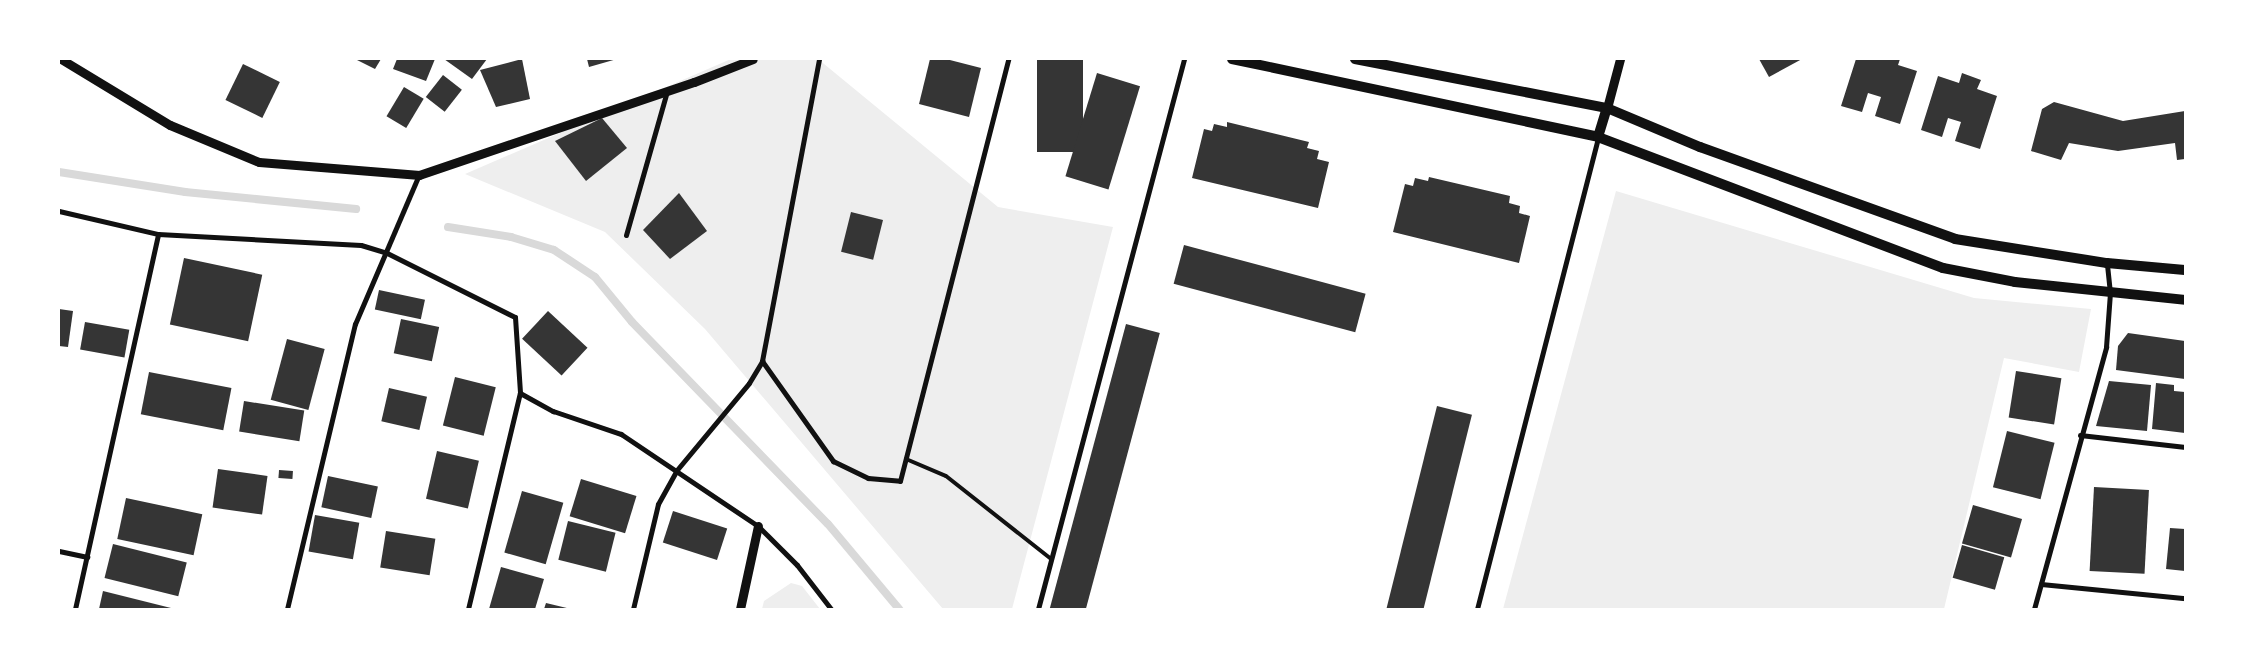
<!DOCTYPE html>
<style>
body{margin:0}
#map{position:relative;width:2244px;height:668px;overflow:hidden;background:#fff;font-family:Lora,serif}
div>[style]{position:absolute}
.green>*{inset:0;background:#eee}
.stream>*{height:8px;margin:-4px;padding:0 4px;transform-origin:4px;border-radius:4px;background:#d9d9d9}
.building>*{inset:0;background:#353535;transform-origin:0 0}
.service>*{height:4px;margin:-2px;padding:0 2px;transform-origin:2px;border-radius:2px;background:#111}
.minor>*{height:5px;margin:-2.5px;padding:0 2.5px;transform-origin:2.5px;border-radius:2.5px;background:#111}
.tertiary>*{height:9px;margin:-4.5px;padding:0 4.5px;transform-origin:4.5px;border-radius:4.5px;background:#111}
.secondary>*{height:10px;margin:-5px;padding:0 5px;transform-origin:5px;border-radius:5px;background:#111}
span{translate:-50% -50%;white-space:nowrap;text-align:center;line-height:1.15;-webkit-text-stroke:4px #fff;paint-order:stroke}
.frame{position:absolute;inset:0;border:60px solid #fff;pointer-events:none}
</style>
<div id="map">
<div class="green">
<i style="clip-path:polygon(731px 59px,818px 59px,998px 207px,1113px 227px,1012px 609px,943px 609px,705px 329px,605px 232px,465px 174px)"></i>
<i style="clip-path:polygon(1616px 191px,1974px 298px,2091px 309px,2079px 372px,2004px 358px,1944px 609px,1503px 609px)"></i>
<i style="clip-path:polygon(791px 583px,802px 586px,820px 609px,762px 609px,764px 601px)"></i>
</div>
<div class="stream">
<i style="left:59px;top:172px;width:128px;rotate:9deg"></i>
<i style="left:185px;top:192px;width:172px;rotate:5.7deg"></i>
<i style="left:448px;top:227px;width:64px;rotate:9deg"></i>
<i style="left:511px;top:237px;width:45px;rotate:16.8deg"></i>
<i style="left:554px;top:250px;width:49px;rotate:33.4deg"></i>
<i style="left:595px;top:277px;width:58px;rotate:50.6deg"></i>
<i style="left:632px;top:322px;width:281px;rotate:45.9deg"></i>
<i style="left:828px;top:524px;width:111px;rotate:50.1deg"></i>
</div>
<div class="building">
<i style="clip-path:polygon(355px 59px,381px 59px,375px 69px)"></i>
<i style="clip-path:polygon(397px 59px,435px 59px,426px 81px,393px 69px)"></i>
<i style="clip-path:polygon(444px 59px,487px 59px,472px 79px)"></i>
<i style="clip-path:polygon(522px 59px,530px 99px,496px 107px,480px 70px)"></i>
<i style="clip-path:polygon(587px 59px,617px 59px,589px 67px)"></i>
<i style="clip-path:polygon(930px 59px,946px 59px,981px 68px,969px 117px,919px 104px)"></i>
<i style="left:1037px;top:59px;width:46px;height:93px"></i>
<i style="clip-path:polygon(1759px 59px,1802px 59px,1769px 77px)"></i>
<i style="clip-path:polygon(1856px 59px,1900px 59px,1898px 65px,1917px 71px,1900px 124px,1875px 116px,1881px 97px,1868px 93px,1862px 112px,1841px 106px)"></i>
<i style="left:243px;top:64px;width:41px;height:40px;rotate:26deg"></i>
<i style="left:1097px;top:73px;width:45px;height:108px;rotate:17deg"></i>
<i style="clip-path:polygon(1962px 73px,1981px 80px,1977px 89px,1997px 96px,1980px 149px,1955px 141px,1961px 122px,1948px 118px,1942px 137px,1921px 130px,1938px 76px,1959px 83px)"></i>
<i style="left:443px;top:75px;width:24px;height:28px;rotate:38deg"></i>
<i style="left:404px;top:87px;width:23px;height:34px;rotate:31deg"></i>
<i style="clip-path:polygon(2054px 102px,2123px 121px,2185px 111px,2185px 159px,2177px 160px,2175px 143px,2118px 151px,2069px 143px,2061px 160px,2031px 151px,2042px 109px)"></i>
<i style="clip-path:polygon(602px 118px,627px 148px,586px 181px,555px 141px)"></i>
<i style="clip-path:polygon(1227px 122px,1309px 142px,1307px 148px,1319px 151px,1317px 159px,1329px 162px,1318px 208px,1192px 178px,1204px 129px,1212px 131px,1214px 124px,1227px 127px)"></i>
<i style="clip-path:polygon(1429px 177px,1510px 196px,1509px 203px,1520px 206px,1519px 213px,1530px 216px,1519px 263px,1393px 232px,1405px 184px,1413px 186px,1415px 178px,1428px 181px)"></i>
<i style="clip-path:polygon(679px 193px,707px 231px,670px 259px,643px 230px)"></i>
<i style="left:851px;top:212px;width:33px;height:41px;rotate:14deg"></i>
<i style="left:1184px;top:245px;width:188px;height:40px;rotate:15deg"></i>
<i style="left:184px;top:258px;width:80px;height:68px;rotate:12deg"></i>
<i style="left:379px;top:290px;width:47px;height:20px;rotate:12deg"></i>
<i style="clip-path:polygon(59px 309px,73px 311px,68px 347px,59px 346px)"></i>
<i style="left:548px;top:311px;width:54px;height:38px;rotate:43deg"></i>
<i style="left:401px;top:319px;width:39px;height:35px;rotate:12deg"></i>
<i style="left:85px;top:322px;width:45px;height:28px;rotate:10deg"></i>
<i style="left:1126px;top:324px;width:35px;height:295px;rotate:15deg"></i>
<i style="clip-path:polygon(2128px 333px,2185px 341px,2185px 379px,2116px 370px,2118px 346px)"></i>
<i style="left:287px;top:339px;width:39px;height:63px;rotate:15deg"></i>
<i style="left:2016px;top:371px;width:46px;height:47px;rotate:9deg"></i>
<i style="left:149px;top:372px;width:84px;height:43px;rotate:11deg"></i>
<i style="left:455px;top:377px;width:42px;height:50px;rotate:14deg"></i>
<i style="clip-path:polygon(2109px 381px,2151px 385px,2147px 431px,2096px 426px)"></i>
<i style="clip-path:polygon(2156px 383px,2174px 385px,2174px 391px,2185px 392px,2185px 433px,2152px 429px)"></i>
<i style="left:389px;top:388px;width:39px;height:34px;rotate:13deg"></i>
<i style="left:244px;top:401px;width:61px;height:31px;rotate:9deg"></i>
<i style="left:1437px;top:406px;width:36px;height:210px;rotate:14deg"></i>
<i style="left:2007px;top:431px;width:49px;height:58px;rotate:14deg"></i>
<i style="left:437px;top:451px;width:43px;height:49px;rotate:13deg"></i>
<i style="left:218px;top:469px;width:50px;height:39px;rotate:8deg"></i>
<i style="left:279px;top:470px;width:14px;height:8px;rotate:4deg"></i>
<i style="left:328px;top:476px;width:51px;height:32px;rotate:12deg"></i>
<i style="left:581px;top:479px;width:58px;height:39px;rotate:17deg"></i>
<i style="left:2094px;top:487px;width:55px;height:84px;rotate:3deg"></i>
<i style="left:522px;top:491px;width:43px;height:64px;rotate:16deg"></i>
<i style="left:126px;top:498px;width:78px;height:42px;rotate:12deg"></i>
<i style="left:1973px;top:505px;width:51px;height:40px;rotate:16deg"></i>
<i style="left:673px;top:511px;width:57px;height:33px;rotate:18deg"></i>
<i style="left:315px;top:515px;width:45px;height:37px;rotate:10deg"></i>
<i style="left:568px;top:521px;width:49px;height:40px;rotate:14deg"></i>
<i style="clip-path:polygon(2170px 528px,2185px 529px,2185px 571px,2166px 569px)"></i>
<i style="left:386px;top:531px;width:50px;height:37px;rotate:9deg"></i>
<i style="left:113px;top:544px;width:76px;height:35px;rotate:14deg"></i>
<i style="left:1962px;top:545px;width:44px;height:34px;rotate:16deg"></i>
<i style="clip-path:polygon(501px 567px,544px 579px,535px 609px,489px 609px)"></i>
<i style="clip-path:polygon(103px 591px,175px 609px,99px 609px)"></i>
<i style="clip-path:polygon(546px 603px,571px 609px,544px 609px)"></i>
</div>
<div class="service">
<i style="left:906px;top:459px;width:43px;rotate:23deg"></i>
<i style="left:946px;top:476px;width:134px;rotate:38.3deg"></i>
</div>
<div class="minor">
<i style="left:59px;top:211px;width:102px;rotate:13.1deg"></i>
<i style="left:158px;top:234px;width:203px;rotate:3.1deg"></i>
<i style="left:361px;top:245px;width:27px;rotate:17deg"></i>
<i style="left:387px;top:253px;width:143px;rotate:26.6deg"></i>
<i style="left:515px;top:317px;width:76px;rotate:86.2deg"></i>
<i style="left:520px;top:393px;width:38px;rotate:29deg"></i>
<i style="left:553px;top:411px;width:72px;rotate:18.7deg"></i>
<i style="left:621px;top:434px;width:165px;rotate:33.9deg"></i>
<i style="left:758px;top:526px;width:55px;rotate:45deg"></i>
<i style="left:797px;top:565px;width:56px;rotate:52.3deg"></i>
<i style="left:626px;top:235px;width:150px;rotate:-74.1deg"></i>
<i style="left:762px;top:361px;width:123px;rotate:54.6deg"></i>
<i style="left:833px;top:461px;width:39px;rotate:26deg"></i>
<i style="left:868px;top:478px;width:32px;rotate:5deg"></i>
<i style="left:900px;top:481px;width:436px;rotate:-75.6deg"></i>
<i style="left:2080px;top:435px;width:106px;rotate:6.5deg"></i>
<i style="left:59px;top:551px;width:29px;rotate:12deg"></i>
<i style="left:2041px;top:584px;width:145px;rotate:5.6deg"></i>
<i style="left:75px;top:609px;width:384px;rotate:-77.5deg"></i>
<i style="left:287px;top:609px;width:293px;rotate:-76.6deg"></i>
<i style="left:355px;top:324px;width:162px;rotate:-66.8deg"></i>
<i style="left:468px;top:609px;width:222px;rotate:-76.5deg"></i>
<i style="left:633px;top:609px;width:108px;rotate:-76.6deg"></i>
<i style="left:658px;top:504px;width:38px;rotate:-61deg"></i>
<i style="left:676px;top:471px;width:114px;rotate:-50.3deg"></i>
<i style="left:749px;top:383px;width:26px;rotate:-59deg"></i>
<i style="left:762px;top:361px;width:307px;rotate:-79.3deg"></i>
<i style="left:1038px;top:609px;width:569px;rotate:-75.13deg"></i>
<i style="left:1477px;top:609px;width:487px;rotate:-75.6deg"></i>
<i style="left:2034px;top:609px;width:272px;rotate:-74.6deg"></i>
<i style="left:2106px;top:347px;width:54px;rotate:-85.8deg"></i>
<i style="left:2110px;top:293px;width:29px;rotate:-96deg"></i>
</div>
<div class="tertiary">
<i style="left:61px;top:59px;width:127px;rotate:31.2deg"></i>
<i style="left:170px;top:125px;width:96px;rotate:22.6deg"></i>
<i style="left:259px;top:162px;width:161px;rotate:4.6deg"></i>
<i style="left:419px;top:175px;width:290px;rotate:-18.7deg"></i>
<i style="left:694px;top:82px;width:63px;rotate:-21.3deg"></i>
<i style="left:1607px;top:108px;width:51px;rotate:-75.1deg"></i>
<i style="left:740px;top:609px;width:85px;rotate:-77.8deg"></i>
</div>
<div class="secondary">
<i style="left:1232px;top:59px;width:374px;rotate:12deg"></i>
<i style="left:1598px;top:137px;width:369px;rotate:20.8deg"></i>
<i style="left:1943px;top:268px;width:73px;rotate:11deg"></i>
<i style="left:2015px;top:282px;width:171px;rotate:6deg"></i>
<i style="left:1355px;top:59px;width:257px;rotate:11deg"></i>
<i style="left:1607px;top:108px;width:101px;rotate:22.8deg"></i>
<i style="left:1700px;top:147px;width:271px;rotate:19.8deg"></i>
<i style="left:1955px;top:239px;width:154px;rotate:9deg"></i>
<i style="left:2107px;top:263px;width:78px;rotate:5.1deg"></i>
<i style="left:1598px;top:137px;width:30px;rotate:-73deg"></i>
</div>
<div class="frame"></div>
</div>
